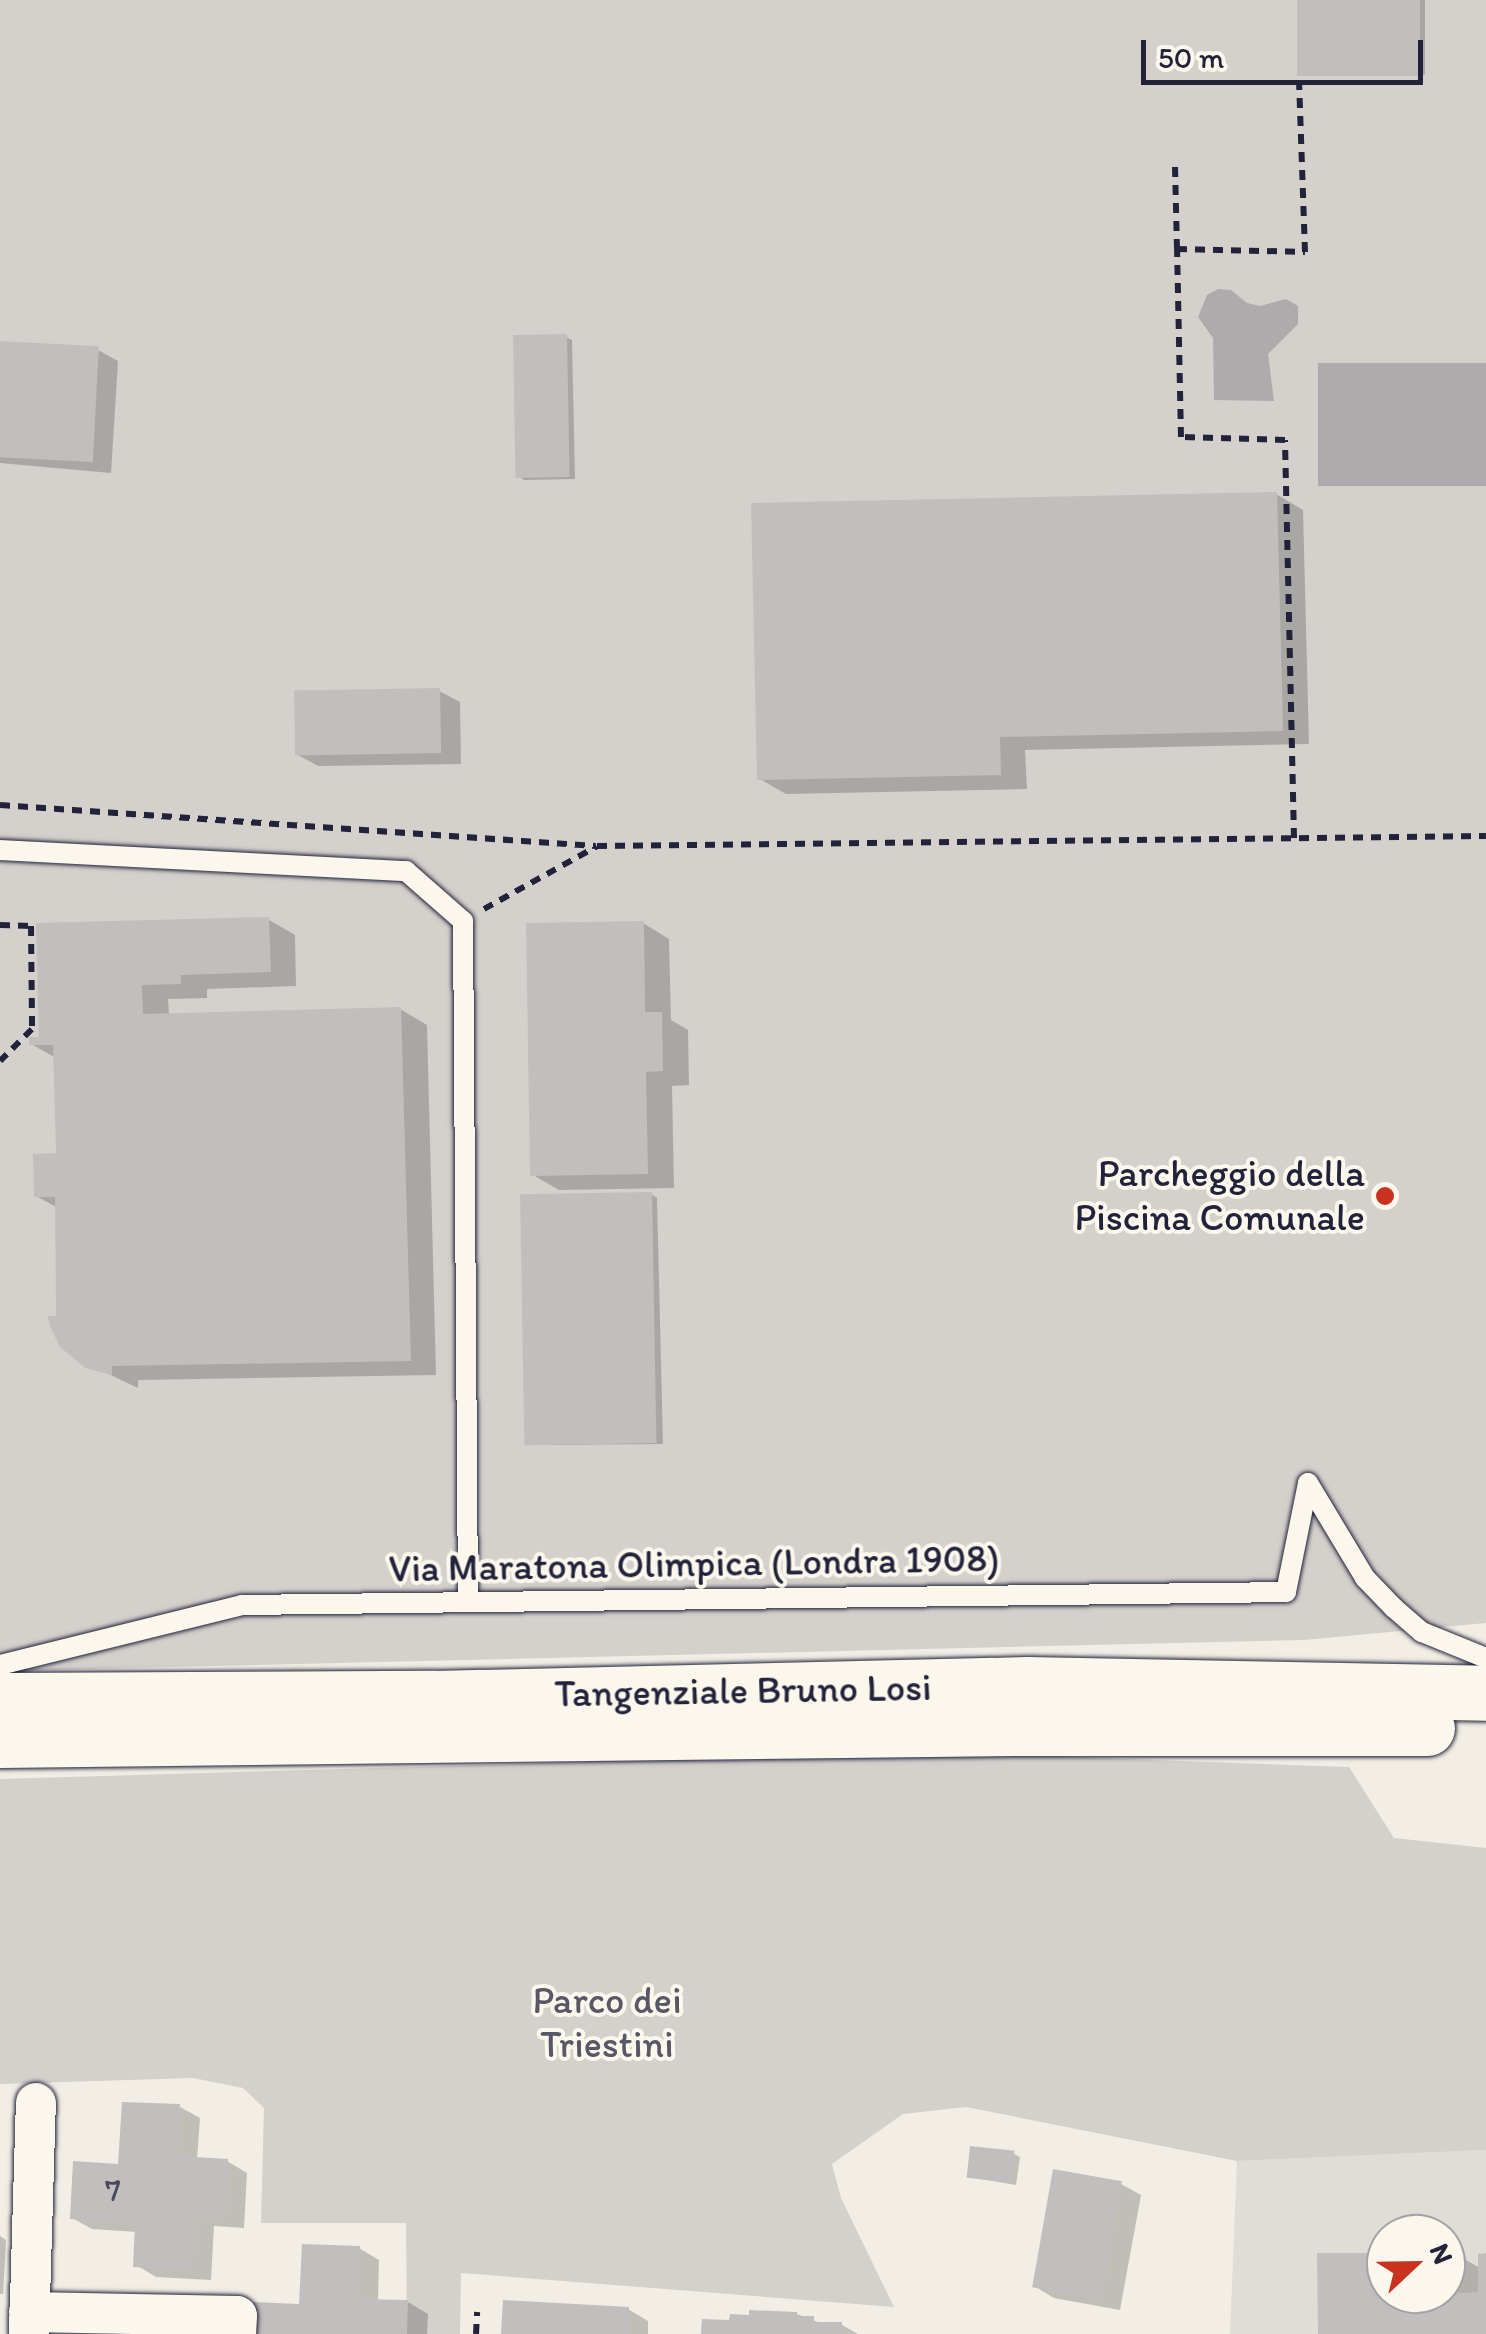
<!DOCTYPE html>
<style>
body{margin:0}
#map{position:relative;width:1486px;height:2334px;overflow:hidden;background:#f2eee5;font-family:Itim,sans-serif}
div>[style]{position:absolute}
.built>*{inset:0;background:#e0dcd6}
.green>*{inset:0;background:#d4d1cc}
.water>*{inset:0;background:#aeabad;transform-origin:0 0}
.shadow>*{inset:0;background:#0003;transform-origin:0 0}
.building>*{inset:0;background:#c2bebe;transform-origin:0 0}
.path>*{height:6px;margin-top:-3px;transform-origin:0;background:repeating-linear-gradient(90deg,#22223b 0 10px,transparent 0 18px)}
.roads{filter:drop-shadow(0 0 2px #22223b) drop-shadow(0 0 2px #22223b)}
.lane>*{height:20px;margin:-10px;padding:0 10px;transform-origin:10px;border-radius:10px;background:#fbf7ec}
.street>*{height:40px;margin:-20px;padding:0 20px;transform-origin:20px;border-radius:20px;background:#fbf7ec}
.primary>*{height:55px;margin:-27.5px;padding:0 27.5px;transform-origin:27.5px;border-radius:27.5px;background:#fbf7ec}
.dots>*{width:28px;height:28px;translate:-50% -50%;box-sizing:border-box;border:5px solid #fbf7ec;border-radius:50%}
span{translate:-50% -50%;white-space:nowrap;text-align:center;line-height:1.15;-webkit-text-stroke:8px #fbf7ec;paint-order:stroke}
.number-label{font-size:32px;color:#4a495c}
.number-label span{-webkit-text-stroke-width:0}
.poi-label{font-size:38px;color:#22223b}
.right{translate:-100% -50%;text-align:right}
.street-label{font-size:38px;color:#22223b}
.park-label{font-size:38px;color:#575766}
.north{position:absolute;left:1366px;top:2214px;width:100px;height:100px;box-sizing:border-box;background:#fbf7ec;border:2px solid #a4a2a5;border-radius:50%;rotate:68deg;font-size:28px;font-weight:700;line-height:40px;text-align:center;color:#22223b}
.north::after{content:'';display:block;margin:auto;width:35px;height:45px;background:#c8321e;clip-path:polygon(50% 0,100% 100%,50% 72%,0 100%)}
.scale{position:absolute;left:1141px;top:40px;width:282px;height:45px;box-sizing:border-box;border:5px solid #22223b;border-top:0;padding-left:12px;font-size:30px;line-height:35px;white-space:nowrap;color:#22223b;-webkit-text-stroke:8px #fbf7ec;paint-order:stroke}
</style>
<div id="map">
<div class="built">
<i style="clip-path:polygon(evenodd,1486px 2150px,1486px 2334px,1230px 2334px,1237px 2161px,1486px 2150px,1386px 2234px,1446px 2234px,1446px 2294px,1386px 2294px,1386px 2234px)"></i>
</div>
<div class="green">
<i style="clip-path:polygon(0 0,1486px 0,1486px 1623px,1304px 1640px,0 1671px)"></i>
<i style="clip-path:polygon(928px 1752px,1349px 1767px,1394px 1838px,1486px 1848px,1486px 2150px,1237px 2161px,966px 2107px,903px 2114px,832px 2164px,841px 2198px,894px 2307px,461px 2273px,460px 2334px,407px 2334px,406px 2223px,261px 2223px,264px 2108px,243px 2088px,193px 2078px,0 2084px,0 1779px)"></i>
</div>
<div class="water">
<i style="clip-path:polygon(1218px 289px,1231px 290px,1247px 303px,1260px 306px,1286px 299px,1298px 306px,1298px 324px,1268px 354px,1274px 401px,1214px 400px,1213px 338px,1198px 317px,1207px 295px)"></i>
<i style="left:1486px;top:363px;width:123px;height:168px;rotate:90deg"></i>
</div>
<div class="shadow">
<i style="left:1300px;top:0;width:125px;height:75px"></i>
<i style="clip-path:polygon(566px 337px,572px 340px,575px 479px,524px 480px,519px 476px)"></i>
<i style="clip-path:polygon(0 343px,98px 350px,118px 361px,111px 473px,0 463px)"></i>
<i style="clip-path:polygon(1276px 494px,1303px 510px,1309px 744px,1025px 750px,1027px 789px,786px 794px,760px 779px)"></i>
<i style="clip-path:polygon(439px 691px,460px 702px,461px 764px,318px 766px,298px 755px)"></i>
<i style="clip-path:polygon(269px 920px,295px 935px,296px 986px,207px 989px,207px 998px,168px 999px,169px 1016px,400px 1009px,427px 1025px,436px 1375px,138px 1380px,138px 1388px,73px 1357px,59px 1319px,58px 1208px,36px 1196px,58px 1156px,56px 1058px,31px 1044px,42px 1039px,39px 925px)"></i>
<i style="clip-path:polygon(643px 923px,669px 939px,671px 1020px,688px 1030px,689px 1085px,672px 1086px,674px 1188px,559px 1190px,533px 1175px)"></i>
<i style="clip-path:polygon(651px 1194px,657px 1198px,663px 1444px,536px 1445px,530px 1442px)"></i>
<i style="clip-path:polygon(180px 2107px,200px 2118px,197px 2160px,227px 2161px,247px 2173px,244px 2228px,214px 2226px,211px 2280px,156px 2277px,136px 2265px,137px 2232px,92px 2229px,72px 2218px)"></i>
<i style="clip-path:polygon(1014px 2154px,1020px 2157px,1016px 2185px,969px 2177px)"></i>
<i style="clip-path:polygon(1121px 2184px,1141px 2195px,1120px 2310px,1054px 2298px,1034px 2286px)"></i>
<i style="clip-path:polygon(0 2236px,6px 2240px,3px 2294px,0 2294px)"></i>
<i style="clip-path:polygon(359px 2248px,379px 2260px,378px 2302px,408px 2302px,428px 2314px,427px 2334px,254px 2334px,302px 2306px)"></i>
<i style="clip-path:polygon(1386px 2255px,1386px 2294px,1446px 2294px,1446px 2255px,1457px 2255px,1480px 2268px,1486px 2256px,1486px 2334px,1321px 2334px)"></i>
<i style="clip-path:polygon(628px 2309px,648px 2321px,648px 2334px,504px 2334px)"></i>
<i style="clip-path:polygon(797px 2314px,823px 2324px,842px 2325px,858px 2334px,704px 2334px,732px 2323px)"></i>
</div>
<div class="building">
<i style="left:1297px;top:0;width:123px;height:76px"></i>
<i style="left:567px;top:334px;width:143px;height:54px;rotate:89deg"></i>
<i style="left:0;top:341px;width:99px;height:116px;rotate:3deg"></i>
<i style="clip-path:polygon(1277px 492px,1283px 731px,1000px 737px,1001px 775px,757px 780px,751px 503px)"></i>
<i style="left:440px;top:688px;width:65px;height:146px;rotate:89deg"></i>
<i style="clip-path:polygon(269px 917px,271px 972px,181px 975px,181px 984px,142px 985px,143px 1014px,401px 1007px,411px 1361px,112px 1366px,112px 1375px,85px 1368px,60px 1347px,49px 1324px,48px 1316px,56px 1316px,55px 1197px,34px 1197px,33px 1154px,56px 1153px,53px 1045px,29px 1045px,29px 1037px,39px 1037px,36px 923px)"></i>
<i style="clip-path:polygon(644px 921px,645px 1012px,662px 1012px,663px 1071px,646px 1072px,648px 1174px,530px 1176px,526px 923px)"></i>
<i style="left:652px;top:1192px;width:251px;height:132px;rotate:89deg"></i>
<i style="clip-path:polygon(122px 2102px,180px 2104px,178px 2156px,228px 2159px,225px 2218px,194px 2216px,192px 2270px,133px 2267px,135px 2223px,70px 2219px,73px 2161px,118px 2164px)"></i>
<i style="left:970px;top:2146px;width:45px;height:32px;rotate:6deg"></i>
<i style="left:1053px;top:2169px;width:70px;height:120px;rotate:10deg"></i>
<i style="clip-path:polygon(302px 2244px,360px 2246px,358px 2299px,408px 2300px,407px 2334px,251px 2334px,253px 2302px,299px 2304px)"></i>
<i style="clip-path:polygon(1446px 2252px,1458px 2252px,1458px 2293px,1478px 2292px,1478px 2254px,1486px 2253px,1486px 2334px,1318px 2334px,1317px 2253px,1386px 2253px,1386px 2294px,1446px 2294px)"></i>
<i style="clip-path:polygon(503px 2300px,629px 2307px,628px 2334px,501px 2334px)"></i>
<i style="clip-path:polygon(749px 2310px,797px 2312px,797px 2316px,814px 2316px,814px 2322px,842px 2322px,842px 2334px,701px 2334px,702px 2319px,729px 2320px,730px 2314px,749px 2315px)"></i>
</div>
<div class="path">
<i style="left:1175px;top:167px;width:82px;rotate:88.6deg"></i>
<i style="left:0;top:805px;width:597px;rotate:3.94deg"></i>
<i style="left:1294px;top:838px;width:398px;rotate:-91.3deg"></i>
<i style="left:1285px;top:440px;width:104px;rotate:-178.3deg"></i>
<i style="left:1181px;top:437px;width:188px;rotate:-91.2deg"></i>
<i style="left:1177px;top:249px;width:128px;rotate:1.3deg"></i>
<i style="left:1305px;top:252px;width:176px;rotate:-92deg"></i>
<i style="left:484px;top:909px;width:129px;rotate:-29.1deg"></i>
<i style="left:597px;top:846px;width:889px;rotate:-0.64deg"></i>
<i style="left:0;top:925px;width:31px;rotate:2deg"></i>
<i style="left:31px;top:926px;width:103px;rotate:89.4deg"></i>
<i style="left:32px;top:1029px;width:45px;rotate:135deg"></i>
<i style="left:476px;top:2334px;width:22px;rotate:-87deg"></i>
</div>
<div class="roads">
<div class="lane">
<i style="left:0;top:850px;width:407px;rotate:3deg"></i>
<i style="left:406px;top:871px;width:76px;rotate:41.3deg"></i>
<i style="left:463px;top:921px;width:679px;rotate:89.58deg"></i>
<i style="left:1308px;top:1483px;width:111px;rotate:59deg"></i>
<i style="left:1365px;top:1578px;width:42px;rotate:46deg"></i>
<i style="left:1394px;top:1608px;width:37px;rotate:41deg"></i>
<i style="left:1422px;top:1632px;width:69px;rotate:22.1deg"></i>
<i style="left:0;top:1665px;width:249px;rotate:-13.9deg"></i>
<i style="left:242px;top:1605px;width:1044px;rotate:-0.71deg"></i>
<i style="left:1286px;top:1592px;width:111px;rotate:-78.6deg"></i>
</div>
<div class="street">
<i style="left:29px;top:2312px;width:208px;rotate:1.1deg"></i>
<i style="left:237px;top:2316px;width:18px;rotate:93deg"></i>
<i style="left:29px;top:2334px;width:231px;rotate:-88.3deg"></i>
</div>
<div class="primary">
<i style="left:0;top:1700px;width:435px;rotate:-0.3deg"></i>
<i style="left:435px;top:1698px;width:592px;rotate:-1.35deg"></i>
<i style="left:1027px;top:1684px;width:459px;rotate:1.1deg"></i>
<i style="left:0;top:1740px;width:1015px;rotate:-0.68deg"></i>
<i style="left:1015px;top:1728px;width:412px"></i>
</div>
</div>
<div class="dots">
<i style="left:1385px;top:1196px;background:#c8321e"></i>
</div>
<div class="number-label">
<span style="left:113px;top:2190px">7</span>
</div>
<div class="poi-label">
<span class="right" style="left:1365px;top:1196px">Parcheggio della<br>Piscina Comunale</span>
</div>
<div class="street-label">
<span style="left:694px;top:1564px;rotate:-1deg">Via Maratona Olimpica (Londra 1908)</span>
<span style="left:743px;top:1691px;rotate:-1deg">Tangenziale Bruno Losi</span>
</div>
<div class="park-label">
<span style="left:607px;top:2023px">Parco dei<br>Triestini</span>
</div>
<div class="north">N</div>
<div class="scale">50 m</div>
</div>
